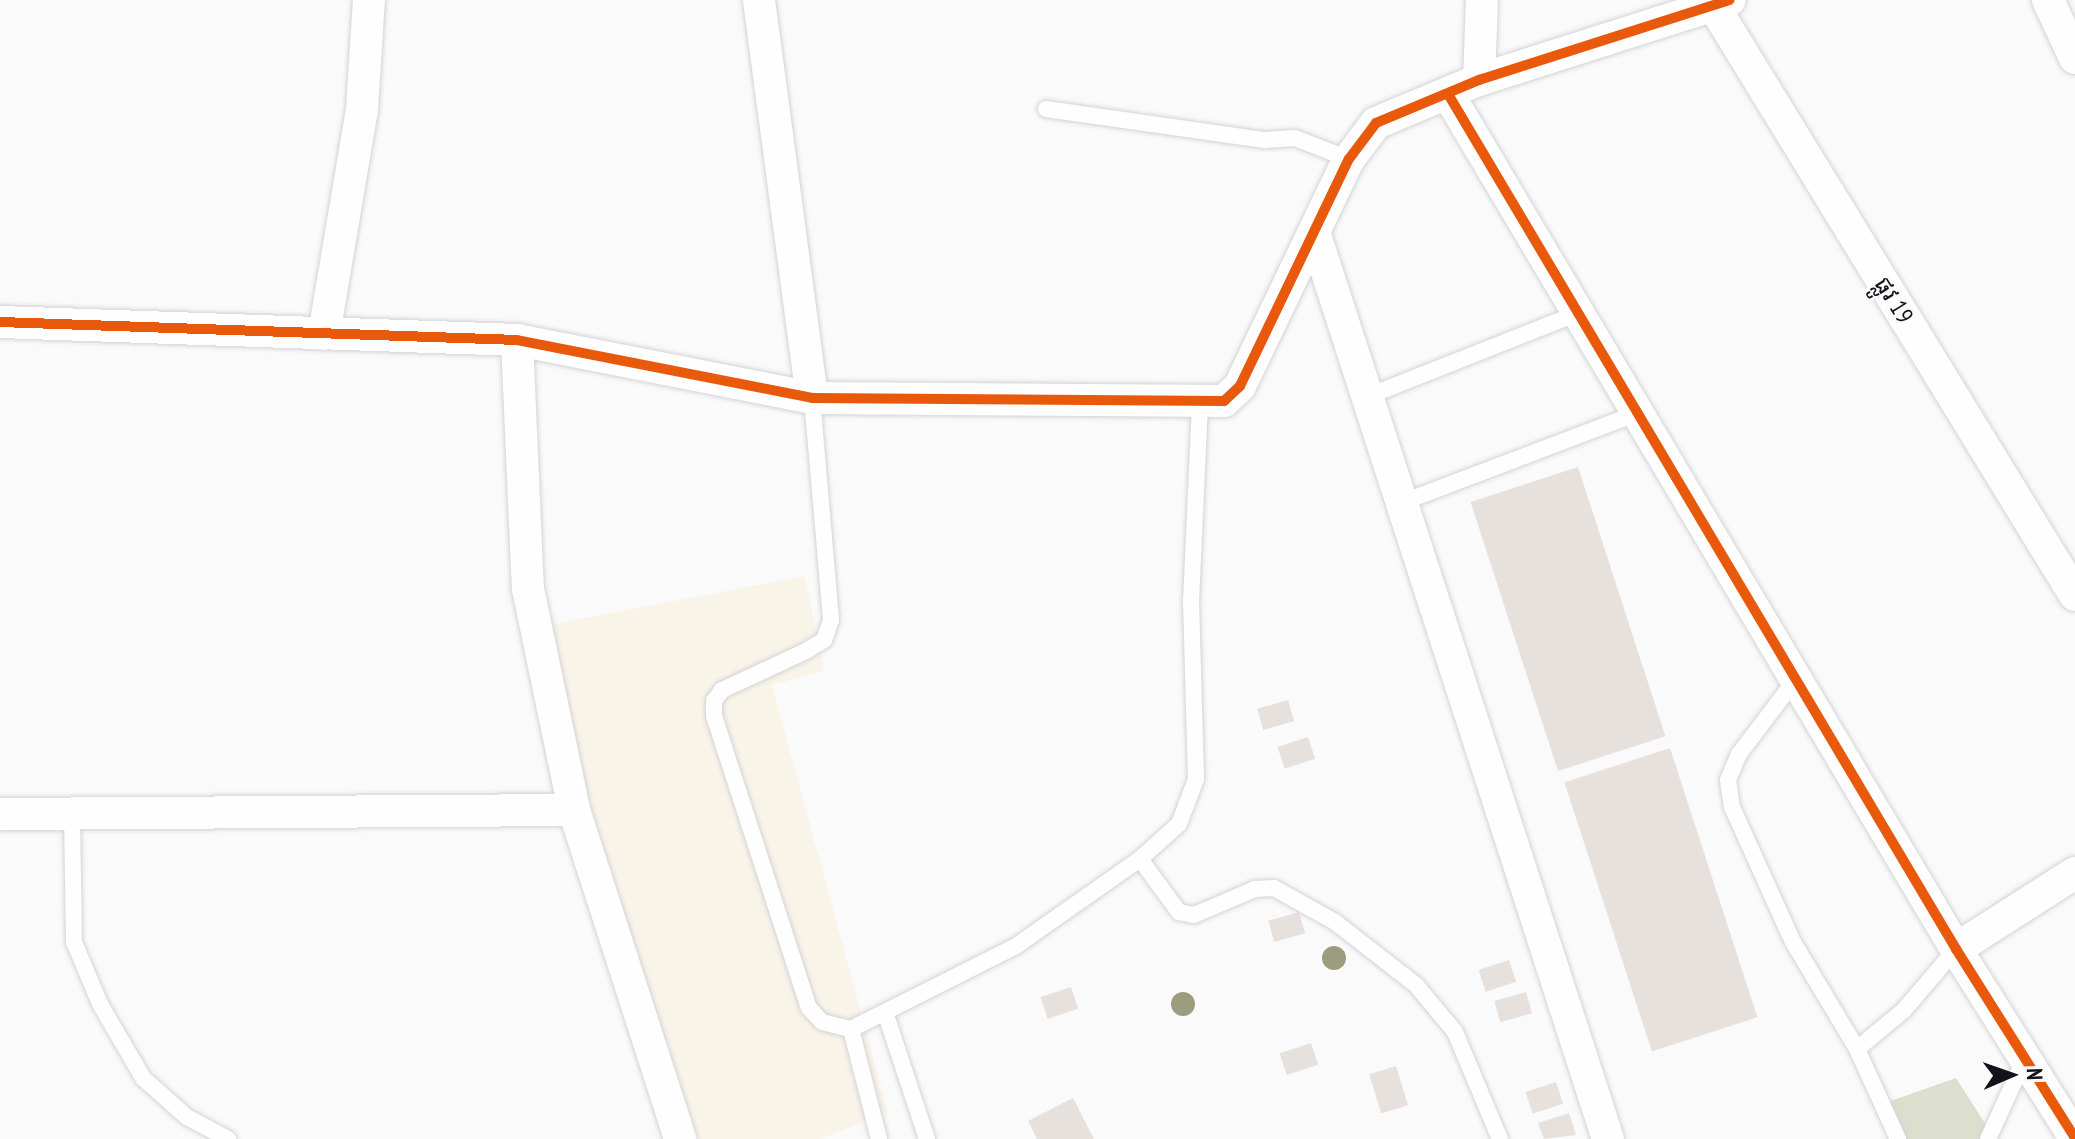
<!DOCTYPE html>
<meta charset="utf-8">
<style>
body{margin:0}
#map{position:relative;width:2075px;height:1139px;overflow:hidden;background:#fafafa;font-family:"PT Sans Narrow","Noto Sans Khmer",sans-serif}
div>[style]{position:absolute}
.education>*{inset:0;background:#f9f4e8}
.green>*{inset:0;background:#dddfce}
.building>*{inset:0;background:#e7e1de;transform-origin:0 0}
.roads{filter:drop-shadow(0 0 2px #d5d2d9) drop-shadow(0 0 2px #d5d2d9)}
.lane>*{height:16px;margin:-8px;padding:0 8px;transform-origin:8px;border-radius:8px;background:#fefefe}
.street>*{height:32px;margin:-16px;padding:0 16px;transform-origin:16px;border-radius:16px;background:#fefefe}
.cycleway>*{height:10px;margin:-5px;padding:0 5px;transform-origin:5px;border-radius:5px;background:#e8590c}
.trees>*{width:24px;height:24px;margin:-12px;border-radius:50%;background:#9b9d7e}
span{translate:-50% -50%;white-space:nowrap;text-align:center;line-height:1.15;-webkit-text-stroke:6px #fafafa;paint-order:stroke}
.street-label{font-size:24px;color:#14111c}
.north{position:absolute;left:1971px;top:1035px;width:80px;height:80px;-webkit-text-stroke:6px #fafafa;paint-order:stroke;rotate:88deg;font-size:22px;font-weight:700;line-height:32px;text-align:center;color:#14111c}
.north::after{content:'';display:block;margin:auto;width:28px;height:36px;background:#14111c;clip-path:polygon(50% 0,100% 100%,50% 72%,0 100%)}
</style>
<div id="map">
<div class="education">
<i style="clip-path:polygon(805px 576px,824px 671px,772px 685px,888px 1112px,820px 1139px,699px 1139px,587px 817px,554px 624px)"></i>
</div>
<div class="green">
<i style="clip-path:polygon(1956px 1078px,1995px 1139px,1895px 1139px,1882px 1104px)"></i>
</div>
<div class="building">
<i style="left:1578px;top:467px;width:283px;height:113px;rotate:72deg"></i>
<i style="left:1288px;top:700px;width:22px;height:32px;rotate:74deg"></i>
<i style="left:1308px;top:737px;width:23px;height:32px;rotate:72deg"></i>
<i style="left:1670px;top:748px;width:283px;height:111px;rotate:72deg"></i>
<i style="left:1299px;top:912px;width:22px;height:32px;rotate:74deg"></i>
<i style="left:1509px;top:960px;width:23px;height:32px;rotate:72deg"></i>
<i style="left:1071px;top:987px;width:23px;height:32px;rotate:72deg"></i>
<i style="left:1526px;top:992px;width:22px;height:33px;rotate:74deg"></i>
<i style="left:1311px;top:1043px;width:23px;height:33px;rotate:72deg"></i>
<i style="left:1396px;top:1066px;width:41px;height:28px;rotate:73deg"></i>
<i style="left:1556px;top:1082px;width:23px;height:32px;rotate:72deg"></i>
<i style="clip-path:polygon(1073px 1098px,1094px 1139px,1037px 1139px,1028px 1121px)"></i>
<i style="clip-path:polygon(1569px 1113px,1576px 1135px,1544px 1139px,1538px 1123px)"></i>
</div>
<div class="roads">
<div class="lane">
<i style="left:1046px;top:109px;width:221px;rotate:8.1deg"></i>
<i style="left:1265px;top:140px;width:30px;rotate:-4deg"></i>
<i style="left:1295px;top:138px;width:58px;rotate:21.3deg"></i>
<i style="left:1366px;top:397px;width:228px;rotate:-21.6deg"></i>
<i style="left:812px;top:398px;width:223px;rotate:85.1deg"></i>
<i style="left:831px;top:620px;width:21px;rotate:109deg"></i>
<i style="left:824px;top:640px;width:21px;rotate:149deg"></i>
<i style="left:806px;top:651px;width:93px;rotate:155.1deg"></i>
<i style="left:722px;top:690px;width:14px;rotate:126deg"></i>
<i style="left:714px;top:701px;width:15px;rotate:90deg"></i>
<i style="left:714px;top:716px;width:307px;rotate:72deg"></i>
<i style="left:809px;top:1008px;width:19px;rotate:47deg"></i>
<i style="left:822px;top:1022px;width:30px;rotate:14deg"></i>
<i style="left:851px;top:1029px;width:185px;rotate:-26.7deg"></i>
<i style="left:1016px;top:946px;width:151px;rotate:-35.1deg"></i>
<i style="left:1140px;top:859px;width:52px;rotate:-41.9deg"></i>
<i style="left:1179px;top:824px;width:48px;rotate:-69.3deg"></i>
<i style="left:1196px;top:779px;width:177px;rotate:-91.6deg"></i>
<i style="left:1191px;top:602px;width:200px;rotate:-87.4deg"></i>
<i style="left:1406px;top:501px;width:248px;rotate:-20.8deg"></i>
<i style="left:1796px;top:679px;width:94px;rotate:127.2deg"></i>
<i style="left:1739px;top:754px;width:28px;rotate:113deg"></i>
<i style="left:1728px;top:780px;width:27px;rotate:82deg"></i>
<i style="left:1732px;top:807px;width:148px;rotate:65.7deg"></i>
<i style="left:1793px;top:942px;width:125px;rotate:59.1deg"></i>
<i style="left:1857px;top:1049px;width:99px;rotate:65.5deg"></i>
<i style="left:72px;top:815px;width:127px;rotate:89.1deg"></i>
<i style="left:74px;top:942px;width:67px;rotate:67.2deg"></i>
<i style="left:100px;top:1004px;width:86px;rotate:59.8deg"></i>
<i style="left:143px;top:1078px;width:59px;rotate:41.6deg"></i>
<i style="left:187px;top:1117px;width:47px;rotate:28.2deg"></i>
<i style="left:1140px;top:859px;width:66px;rotate:53.7deg"></i>
<i style="left:1179px;top:912px;width:15px;rotate:11deg"></i>
<i style="left:1194px;top:915px;width:66px;rotate:-23.1deg"></i>
<i style="left:1255px;top:889px;width:19px;rotate:-3deg"></i>
<i style="left:1274px;top:888px;width:70px;rotate:29.1deg"></i>
<i style="left:1335px;top:922px;width:103px;rotate:37.9deg"></i>
<i style="left:1416px;top:985px;width:61px;rotate:50.3deg"></i>
<i style="left:1455px;top:1032px;width:116px;rotate:67.2deg"></i>
<i style="left:886px;top:1015px;width:131px;rotate:71.7deg"></i>
<i style="left:851px;top:1029px;width:114px;rotate:75.7deg"></i>
<i style="left:1857px;top:1049px;width:61px;rotate:-39.7deg"></i>
<i style="left:1904px;top:1010px;width:80px;rotate:-49.6deg"></i>
<i style="left:1988px;top:1139px;width:89px;rotate:-65.4deg"></i>
</div>
<div class="street">
<i style="left:759px;top:0;width:402px;rotate:82.4deg"></i>
<i style="left:2048px;top:0;width:64px;rotate:65deg"></i>
<i style="left:1713px;top:5px;width:692px;rotate:58.47deg"></i>
<i style="left:1479px;top:80px;width:80px;rotate:-87.9deg"></i>
<i style="left:1448px;top:94px;width:995px;rotate:59.28deg"></i>
<i style="left:1956px;top:949px;width:223px;rotate:57.8deg"></i>
<i style="left:1314px;top:232px;width:953px;rotate:72.04deg"></i>
<i style="left:0;top:322px;width:517px;rotate:1.99deg"></i>
<i style="left:517px;top:340px;width:301px;rotate:11.1deg"></i>
<i style="left:812px;top:398px;width:412px;rotate:0.4deg"></i>
<i style="left:1224px;top:401px;width:22px;rotate:-43deg"></i>
<i style="left:1240px;top:386px;width:252px;rotate:-64.4deg"></i>
<i style="left:1349px;top:159px;width:45px;rotate:-53.1deg"></i>
<i style="left:1376px;top:123px;width:112px;rotate:-22.7deg"></i>
<i style="left:1479px;top:80px;width:263px;rotate:-17.7deg"></i>
<i style="left:324px;top:334px;width:227px;rotate:-80.4deg"></i>
<i style="left:362px;top:110px;width:110px;rotate:-86.4deg"></i>
<i style="left:517px;top:340px;width:249px;rotate:87.5deg"></i>
<i style="left:528px;top:589px;width:226px;rotate:78.2deg"></i>
<i style="left:574px;top:810px;width:346px;rotate:72.1deg"></i>
<i style="left:0;top:814px;width:574px;rotate:-0.4deg"></i>
<i style="left:1956px;top:949px;width:141px;rotate:-32.6deg"></i>
</div>
</div>
<div class="cycleway">
<i style="left:1448px;top:94px;width:995px;rotate:59.28deg"></i>
<i style="left:1956px;top:949px;width:223px;rotate:57.8deg"></i>
<i style="left:0;top:322px;width:517px;rotate:1.99deg"></i>
<i style="left:517px;top:340px;width:301px;rotate:11.1deg"></i>
<i style="left:812px;top:398px;width:412px;rotate:0.4deg"></i>
<i style="left:1224px;top:401px;width:22px;rotate:-43deg"></i>
<i style="left:1240px;top:386px;width:252px;rotate:-64.4deg"></i>
<i style="left:1349px;top:159px;width:45px;rotate:-53.1deg"></i>
<i style="left:1376px;top:123px;width:112px;rotate:-22.7deg"></i>
<i style="left:1479px;top:80px;width:263px;rotate:-17.7deg"></i>
</div>
<div class="trees">
<i style="left:1334px;top:958px"></i>
<i style="left:1183px;top:1004px"></i>
</div>
<div class="street-label">
<span style="left:1894px;top:300px;rotate:58deg">ផ្លូវ 19</span>
</div>
<div class="north">N</div>
</div>
